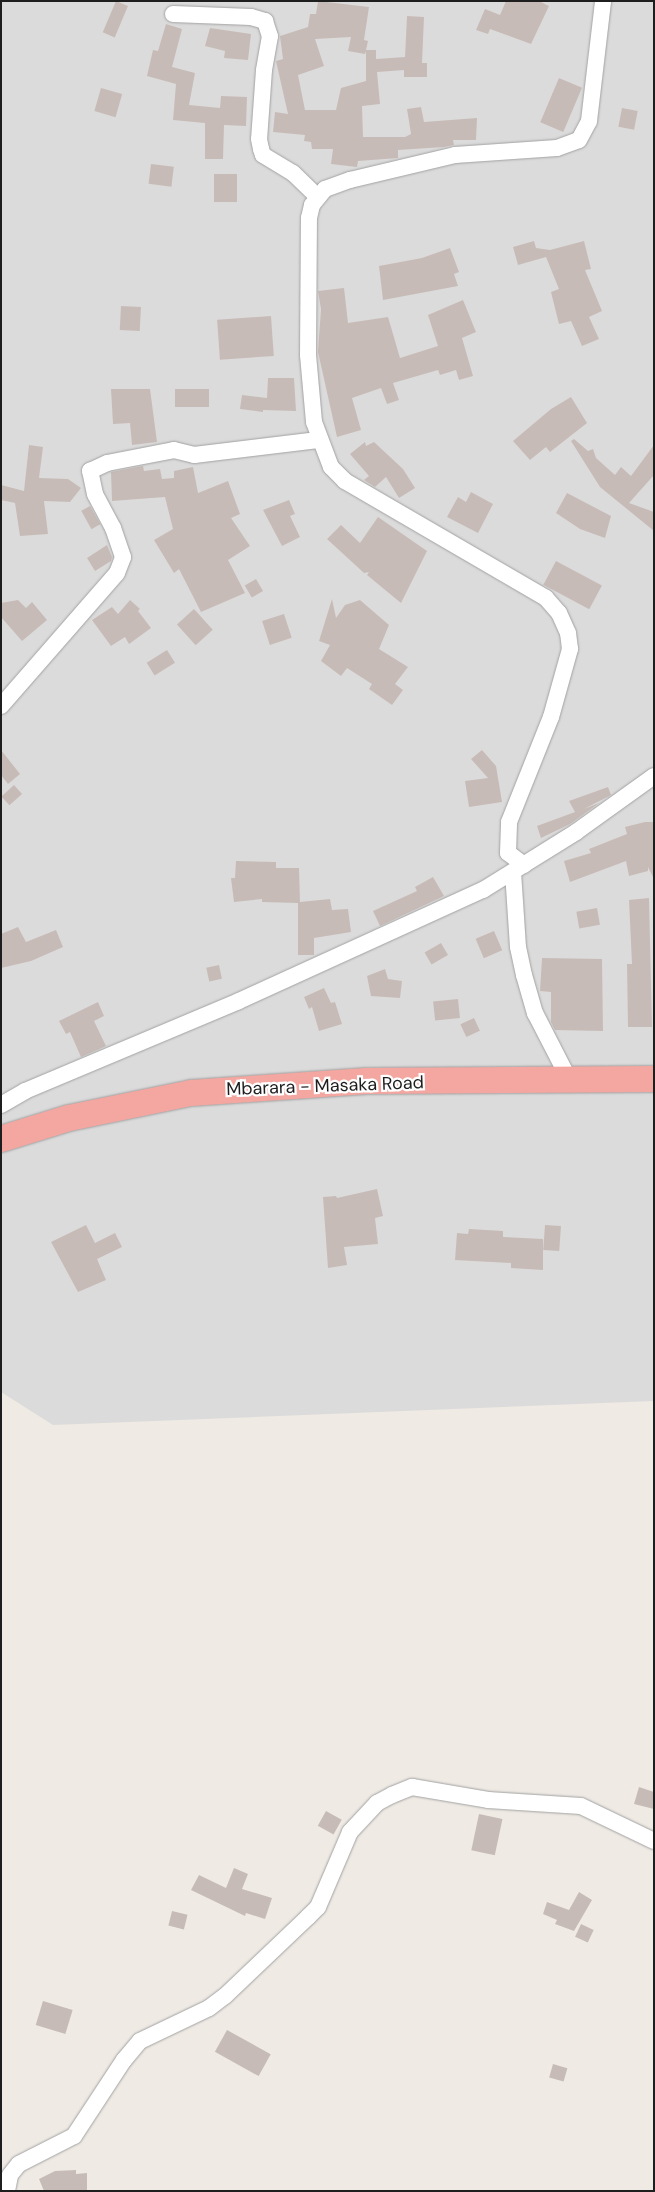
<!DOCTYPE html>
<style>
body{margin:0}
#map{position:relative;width:655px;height:2192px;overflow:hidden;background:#efeae4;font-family:"DM Sans",sans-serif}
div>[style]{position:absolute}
.residential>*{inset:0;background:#dcdbdb}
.building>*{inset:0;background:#c7bbb7;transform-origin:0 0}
.roads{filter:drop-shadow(0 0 1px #a2a2a2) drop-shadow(0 0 1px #a2a2a2)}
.minor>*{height:16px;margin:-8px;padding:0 8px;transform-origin:8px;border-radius:8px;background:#fff}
.trunk>*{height:26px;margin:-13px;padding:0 13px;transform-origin:13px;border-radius:13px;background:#f4a7a1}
span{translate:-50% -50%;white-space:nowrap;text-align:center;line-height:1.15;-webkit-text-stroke:4.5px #fff;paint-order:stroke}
.street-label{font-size:18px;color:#1e1e1e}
.frame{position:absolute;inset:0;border:2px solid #1e1e1e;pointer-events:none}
</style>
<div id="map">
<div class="residential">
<i style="clip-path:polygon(1px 1px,654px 1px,654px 1401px,53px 1425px,1px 1392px)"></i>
</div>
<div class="building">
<i style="left:116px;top:1px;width:13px;height:34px;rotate:23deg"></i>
<i style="clip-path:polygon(evenodd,318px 1px,369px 7px,364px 40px,368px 41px,366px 50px,376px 50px,376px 59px,405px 57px,407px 16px,424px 17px,422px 63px,427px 63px,427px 77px,404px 77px,404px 70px,377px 72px,380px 104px,362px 106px,363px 137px,405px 137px,411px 134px,407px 109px,421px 107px,424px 122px,477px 118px,476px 140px,453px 140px,454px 145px,444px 147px,398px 150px,398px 158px,358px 161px,357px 167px,331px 164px,333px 149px,312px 149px,311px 142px,304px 141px,305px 135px,273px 132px,275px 112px,288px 114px,276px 61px,283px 59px,280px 36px,308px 27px,310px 14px,316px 14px,318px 1px,351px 37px,348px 51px,365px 54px,366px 51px,366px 81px,341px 88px,336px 110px,305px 110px,298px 75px,324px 66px,315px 39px,351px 37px)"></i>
<i style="clip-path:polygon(506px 1px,539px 1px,549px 6px,531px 44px,490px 29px,488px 34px,476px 30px,485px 9px,500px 15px)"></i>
<i style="clip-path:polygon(166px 24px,182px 29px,172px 67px,195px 73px,189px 105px,220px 108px,221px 96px,247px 97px,246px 126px,224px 125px,223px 159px,205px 159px,205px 123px,173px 120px,176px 84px,147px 76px,153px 50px,158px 51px)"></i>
<i style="clip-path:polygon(210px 28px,251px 34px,248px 60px,224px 58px,225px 51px,205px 46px)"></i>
<i style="left:559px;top:78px;width:25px;height:48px;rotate:23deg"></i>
<i style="left:101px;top:88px;width:22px;height:24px;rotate:16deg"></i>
<i style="left:622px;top:108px;width:16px;height:19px;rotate:11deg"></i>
<i style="left:151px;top:164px;width:23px;height:20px;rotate:7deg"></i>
<i style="left:214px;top:174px;width:23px;height:28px"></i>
<i style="clip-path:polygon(534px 241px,536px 248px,550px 250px,584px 241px,591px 269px,585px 270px,602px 311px,589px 317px,599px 339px,582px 346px,571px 321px,559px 324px,551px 292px,559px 289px,546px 257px,518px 265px,513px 247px)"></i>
<i style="clip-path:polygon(450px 248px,459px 272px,454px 274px,458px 286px,383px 300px,379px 266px,422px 258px)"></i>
<i style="clip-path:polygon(344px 288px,348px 323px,388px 317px,400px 358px,438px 346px,428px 315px,463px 300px,476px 332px,462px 338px,473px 376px,459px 380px,456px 370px,440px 375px,438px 370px,393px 383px,399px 400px,387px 404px,381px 388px,352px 398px,361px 430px,337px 437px,318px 352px,321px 309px,318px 291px)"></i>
<i style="left:121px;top:306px;width:20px;height:24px;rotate:3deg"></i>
<i style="left:271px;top:316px;width:40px;height:54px;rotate:86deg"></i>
<i style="clip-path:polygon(268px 378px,294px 378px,296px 411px,263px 410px,263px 412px,240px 409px,242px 395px,267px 398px)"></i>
<i style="clip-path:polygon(111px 389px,150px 389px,157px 442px,132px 445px,130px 423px,113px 424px)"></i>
<i style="left:175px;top:389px;width:34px;height:18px"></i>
<i style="clip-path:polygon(571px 397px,587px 423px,550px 452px,546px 447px,530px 460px,513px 441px,551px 409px)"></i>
<i style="clip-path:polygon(574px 439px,588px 451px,593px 449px,596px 458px,615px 475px,621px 467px,631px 476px,654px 445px,654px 475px,629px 503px,654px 512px,654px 531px,600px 487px,571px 441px)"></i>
<i style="clip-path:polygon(365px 442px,366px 446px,374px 442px,403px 469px,415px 488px,399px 498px,386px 477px,375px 487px,364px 480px,369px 476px,350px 454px)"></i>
<i style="clip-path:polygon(29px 445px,43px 447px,39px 478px,68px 479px,81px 488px,70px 502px,44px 501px,48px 534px,20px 536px,15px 503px,1px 500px,1px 485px,24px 491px)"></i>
<i style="clip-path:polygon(143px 466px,144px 471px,160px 469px,162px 479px,174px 478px,174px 471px,193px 467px,198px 493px,228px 481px,240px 514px,231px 518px,250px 546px,228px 560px,245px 593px,201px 612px,179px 569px,174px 573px,154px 540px,173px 529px,165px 497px,112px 501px,111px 472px)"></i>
<i style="clip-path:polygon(471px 492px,493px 504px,478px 533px,447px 517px,458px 497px,466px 502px)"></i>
<i style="clip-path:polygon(567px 493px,611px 516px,605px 538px,580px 529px,556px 513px)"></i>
<i style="clip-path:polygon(289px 500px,295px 514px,290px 516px,300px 537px,282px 546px,263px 510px)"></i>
<i style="left:90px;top:506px;width:21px;height:10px;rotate:61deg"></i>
<i style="clip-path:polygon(378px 517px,427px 551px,401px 603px,367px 575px,369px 572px,364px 573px,327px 539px,341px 525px,360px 543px)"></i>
<i style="clip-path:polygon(107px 545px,112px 557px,111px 561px,95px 571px,87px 558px)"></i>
<i style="left:556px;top:561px;width:52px;height:27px;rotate:28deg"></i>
<i style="left:256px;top:579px;width:14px;height:13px;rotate:60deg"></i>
<i style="clip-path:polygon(332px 599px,336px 618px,345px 605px,360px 600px,389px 625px,379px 649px,408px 667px,395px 684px,403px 690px,392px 705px,369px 689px,372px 684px,347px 668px,341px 676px,321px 661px,330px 645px,319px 641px)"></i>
<i style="clip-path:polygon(18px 600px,26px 608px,32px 602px,47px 620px,22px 641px,1px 617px,1px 603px)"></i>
<i style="clip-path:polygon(130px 600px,140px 609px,138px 611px,151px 628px,129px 644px,125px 637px,111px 646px,92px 620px,112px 607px,118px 614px)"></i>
<i style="left:194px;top:609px;width:28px;height:23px;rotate:48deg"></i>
<i style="left:284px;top:614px;width:25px;height:23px;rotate:72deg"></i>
<i style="left:167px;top:650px;width:15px;height:24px;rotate:58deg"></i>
<i style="clip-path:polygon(1px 750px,20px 774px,8px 784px,1px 775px)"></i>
<i style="clip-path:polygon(482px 750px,496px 766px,502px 802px,469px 807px,465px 781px,488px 778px,471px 759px)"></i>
<i style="left:14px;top:785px;width:12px;height:17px;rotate:48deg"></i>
<i style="clip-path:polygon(608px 787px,611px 795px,584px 809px,599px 803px,570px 824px,541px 838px,537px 826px,575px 812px,569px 801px)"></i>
<i style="clip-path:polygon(645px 822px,654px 822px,654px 879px,648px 867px,648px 871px,629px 876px,626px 861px,570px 882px,564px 861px,591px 853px,589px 849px,627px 834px,625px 827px)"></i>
<i style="clip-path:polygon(236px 861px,276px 862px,276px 868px,299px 868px,300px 902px,330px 899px,332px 910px,348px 909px,351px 932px,314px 938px,314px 955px,298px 955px,298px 903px,262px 902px,262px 899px,234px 902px,231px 878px,235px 878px)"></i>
<i style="clip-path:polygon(433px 877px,444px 896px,380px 926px,373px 911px,417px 891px,415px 887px)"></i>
<i style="clip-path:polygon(649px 898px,652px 1027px,628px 1027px,627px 964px,632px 964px,629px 900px)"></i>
<i style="left:597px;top:908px;width:17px;height:21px;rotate:80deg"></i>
<i style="clip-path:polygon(18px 927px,26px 942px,56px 930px,63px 947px,31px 961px,1px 968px,1px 934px)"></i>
<i style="left:494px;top:931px;width:21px;height:20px;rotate:67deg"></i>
<i style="left:441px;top:943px;width:14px;height:19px;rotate:60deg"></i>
<i style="clip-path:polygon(542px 958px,602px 959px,603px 1031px,555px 1030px,551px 1022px,551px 992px,540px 991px)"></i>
<i style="left:219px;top:965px;width:14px;height:13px;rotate:78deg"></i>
<i style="clip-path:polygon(385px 969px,388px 979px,402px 981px,400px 998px,371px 996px,367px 976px)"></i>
<i style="clip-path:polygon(324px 988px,331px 1003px,335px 1002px,342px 1024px,319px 1031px,312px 1007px,309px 1009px,304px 997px)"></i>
<i style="left:458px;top:999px;width:19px;height:25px;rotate:84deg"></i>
<i style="clip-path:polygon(98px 1002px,104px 1016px,94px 1021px,106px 1046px,81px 1057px,70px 1032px,66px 1034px,59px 1021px)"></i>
<i style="left:474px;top:1018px;width:14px;height:15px;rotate:65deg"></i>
<i style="clip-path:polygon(377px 1189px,383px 1216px,375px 1218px,378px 1244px,344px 1247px,347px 1265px,328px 1268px,323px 1197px,336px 1196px,337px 1198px)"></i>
<i style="clip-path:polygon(86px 1225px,95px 1243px,115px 1233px,122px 1247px,97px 1259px,106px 1280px,78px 1292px,51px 1242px)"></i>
<i style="left:545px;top:1225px;width:16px;height:25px;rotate:4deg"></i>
<i style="clip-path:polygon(469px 1229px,503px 1231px,503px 1237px,543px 1239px,543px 1270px,511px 1268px,511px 1263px,455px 1260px,457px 1233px,468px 1234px)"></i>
<i style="clip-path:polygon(639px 1787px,654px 1792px,654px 1809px,634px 1804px)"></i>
<i style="left:326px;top:1811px;width:18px;height:17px;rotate:29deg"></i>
<i style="left:479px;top:1814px;width:24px;height:37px;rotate:12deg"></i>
<i style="clip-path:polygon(234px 1868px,248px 1874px,242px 1889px,272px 1898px,265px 1919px,246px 1913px,245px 1916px,191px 1890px,199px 1875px,226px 1888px)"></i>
<i style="clip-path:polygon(579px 1892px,592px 1900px,574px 1931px,555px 1924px,557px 1920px,543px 1914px,547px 1902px,569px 1910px)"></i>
<i style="left:172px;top:1911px;width:16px;height:15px;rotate:14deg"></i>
<i style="left:581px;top:1924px;width:14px;height:14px;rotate:25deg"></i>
<i style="left:43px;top:2001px;width:31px;height:25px;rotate:17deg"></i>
<i style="left:227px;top:2030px;width:50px;height:25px;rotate:29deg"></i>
<i style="left:553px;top:2064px;width:15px;height:14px;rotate:16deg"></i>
<i style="clip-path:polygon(76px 2170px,76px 2174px,87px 2173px,87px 2191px,44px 2191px,39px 2179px,55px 2171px)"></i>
</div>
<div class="roads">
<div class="minor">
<i style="left:173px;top:14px;width:78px;rotate:2.2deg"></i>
<i style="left:251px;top:17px;width:15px;rotate:16deg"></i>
<i style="left:265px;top:21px;width:16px;rotate:72deg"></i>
<i style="left:270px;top:36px;width:35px;rotate:100deg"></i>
<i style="left:264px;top:70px;width:69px;rotate:94.1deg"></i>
<i style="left:259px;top:139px;width:10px;rotate:79deg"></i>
<i style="left:261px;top:149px;width:6px;rotate:72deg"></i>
<i style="left:263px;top:155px;width:35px;rotate:31deg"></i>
<i style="left:293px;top:173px;width:33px;rotate:44deg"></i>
<i style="left:1px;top:706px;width:176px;rotate:-48.9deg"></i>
<i style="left:117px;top:573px;width:17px;rotate:-69deg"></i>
<i style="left:123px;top:557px;width:31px;rotate:-109deg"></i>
<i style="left:113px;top:528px;width:38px;rotate:-118deg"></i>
<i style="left:95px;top:494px;width:24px;rotate:-102deg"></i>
<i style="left:90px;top:471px;width:19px;rotate:-25deg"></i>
<i style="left:107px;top:463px;width:68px;rotate:-11deg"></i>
<i style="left:174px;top:450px;width:21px;rotate:14deg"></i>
<i style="left:194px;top:455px;width:125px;rotate:-6.9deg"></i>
<i style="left:524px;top:865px;width:20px;rotate:-143deg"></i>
<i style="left:508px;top:853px;width:31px;rotate:-88deg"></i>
<i style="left:509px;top:822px;width:113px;rotate:-68.2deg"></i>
<i style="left:551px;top:717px;width:71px;rotate:-74.4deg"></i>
<i style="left:570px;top:649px;width:16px;rotate:-97deg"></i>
<i style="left:568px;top:633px;width:22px;rotate:-114deg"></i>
<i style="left:559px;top:613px;width:20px;rotate:-131deg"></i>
<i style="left:546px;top:598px;width:233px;rotate:-149.8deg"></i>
<i style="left:345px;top:481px;width:20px;rotate:-135deg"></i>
<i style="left:331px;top:467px;width:48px;rotate:-110.7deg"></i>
<i style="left:314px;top:422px;width:67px;rotate:-95.1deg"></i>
<i style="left:308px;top:355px;width:137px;rotate:-89.6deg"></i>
<i style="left:309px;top:218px;width:13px;rotate:-77deg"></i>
<i style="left:312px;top:205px;width:21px;rotate:-51deg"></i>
<i style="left:325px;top:189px;width:27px;rotate:-20deg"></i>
<i style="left:350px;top:180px;width:108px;rotate:-13.4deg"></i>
<i style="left:455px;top:155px;width:102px;rotate:-3.9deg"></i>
<i style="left:557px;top:148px;width:23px;rotate:-20deg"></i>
<i style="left:579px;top:140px;width:21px;rotate:-62deg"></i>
<i style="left:589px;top:121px;width:121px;rotate:-83.3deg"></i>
<i style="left:513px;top:872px;width:75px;rotate:86.2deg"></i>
<i style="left:518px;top:947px;width:29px;rotate:78deg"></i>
<i style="left:524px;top:975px;width:40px;rotate:74deg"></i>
<i style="left:535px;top:1013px;width:76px;rotate:62.8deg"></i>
<i style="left:1px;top:1105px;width:28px;rotate:-30deg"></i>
<i style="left:25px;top:1091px;width:232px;rotate:-22.8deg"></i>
<i style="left:239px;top:1001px;width:268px;rotate:-24.5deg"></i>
<i style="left:483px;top:890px;width:110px;rotate:-31.9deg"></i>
<i style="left:576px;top:832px;width:96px;rotate:-35.7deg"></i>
<i style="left:7px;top:2191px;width:16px;rotate:-79deg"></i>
<i style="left:10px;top:2175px;width:14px;rotate:-51deg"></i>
<i style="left:19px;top:2164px;width:62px;rotate:-27deg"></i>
<i style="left:74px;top:2136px;width:91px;rotate:-56.7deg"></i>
<i style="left:124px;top:2060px;width:25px;rotate:-50deg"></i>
<i style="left:140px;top:2041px;width:76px;rotate:-25.6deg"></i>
<i style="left:209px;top:2008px;width:20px;rotate:-37deg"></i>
<i style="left:225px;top:1996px;width:115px;rotate:-43.6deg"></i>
<i style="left:308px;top:1917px;width:14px;rotate:-45deg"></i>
<i style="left:318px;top:1907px;width:82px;rotate:-66.9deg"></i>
<i style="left:350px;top:1832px;width:40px;rotate:-47deg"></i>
<i style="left:377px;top:1803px;width:17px;rotate:-28deg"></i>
<i style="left:392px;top:1795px;width:22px;rotate:-22deg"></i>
<i style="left:412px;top:1787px;width:77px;rotate:9.7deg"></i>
<i style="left:488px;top:1800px;width:93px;rotate:3.7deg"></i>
<i style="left:581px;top:1806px;width:81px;rotate:25.6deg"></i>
</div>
<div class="trunk">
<i style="left:1px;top:1139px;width:71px;rotate:-17.2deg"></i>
<i style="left:69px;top:1118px;width:125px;rotate:-11.6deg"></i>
<i style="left:191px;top:1093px;width:176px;rotate:-3.9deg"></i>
<i style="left:367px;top:1081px;width:287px;rotate:-0.4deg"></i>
</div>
</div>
<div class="street-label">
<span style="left:325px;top:1086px;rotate:-2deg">Mbarara - Masaka Road</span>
</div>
<div class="frame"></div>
</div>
